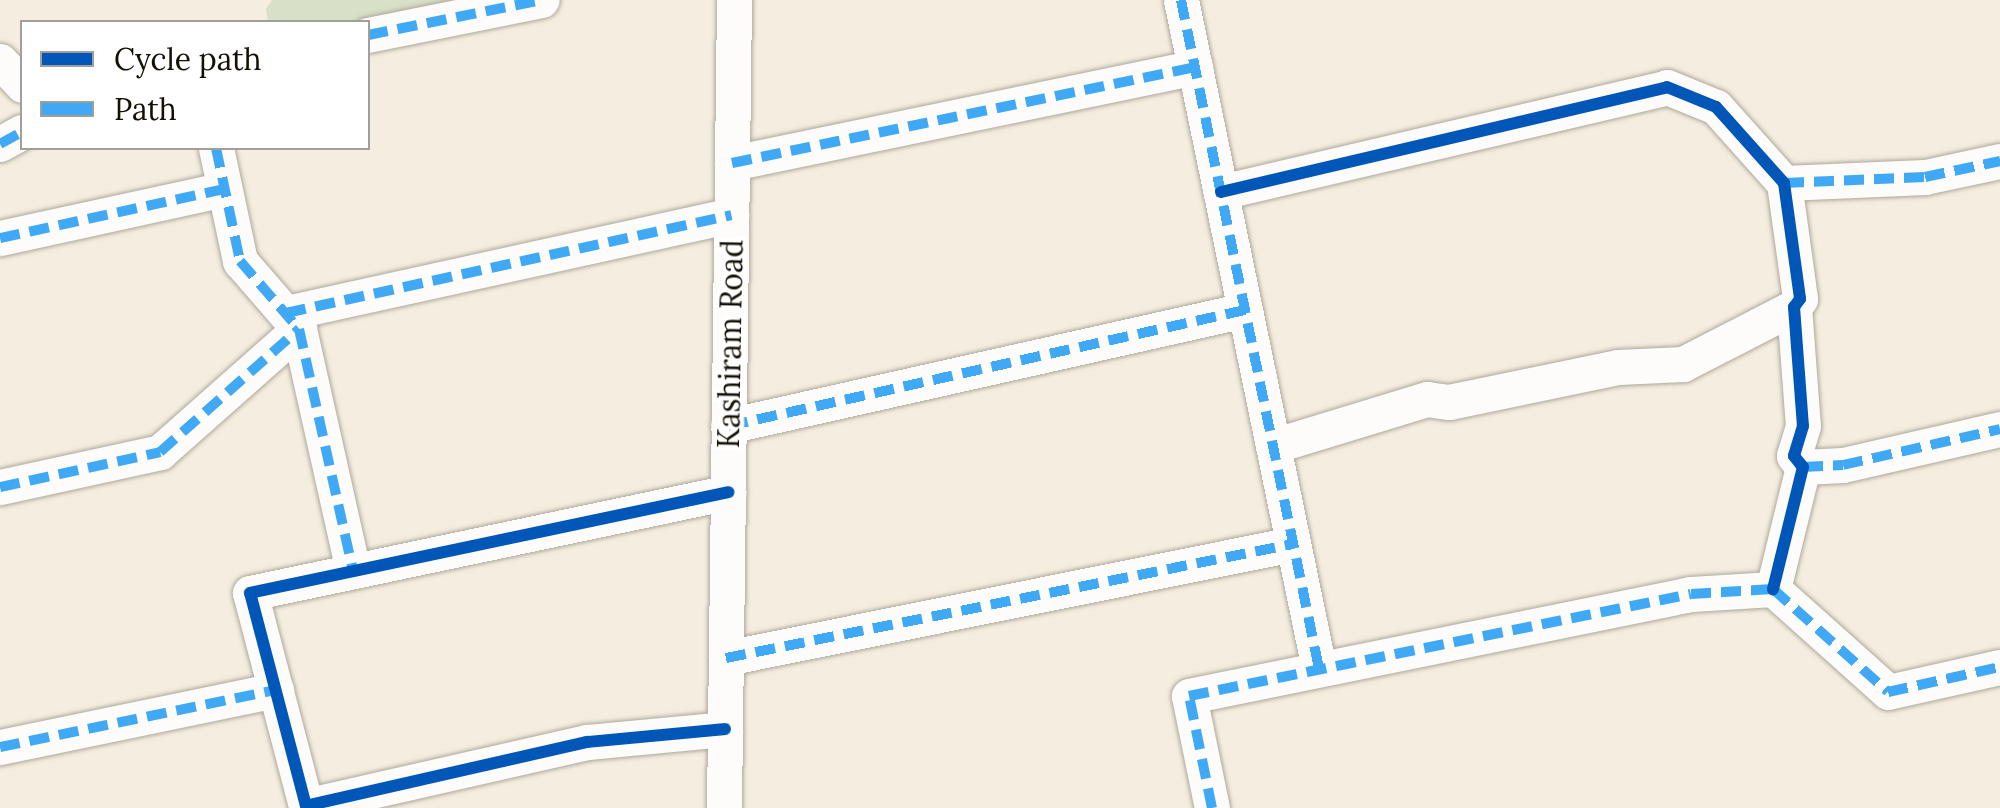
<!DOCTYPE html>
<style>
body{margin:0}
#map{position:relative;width:2000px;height:808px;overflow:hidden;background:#f5eee0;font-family:Lora,serif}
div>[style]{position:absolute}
.green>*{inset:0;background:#d8e0c7}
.roads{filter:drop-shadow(0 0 2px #aea89c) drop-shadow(0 0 2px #aea89c)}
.street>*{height:35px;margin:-17.5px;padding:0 17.5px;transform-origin:17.5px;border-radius:17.5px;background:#fefcfa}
.quiet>*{height:10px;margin-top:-5px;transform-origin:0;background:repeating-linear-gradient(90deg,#3fa9f5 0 20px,transparent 0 30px)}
.cycleway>*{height:12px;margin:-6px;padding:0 6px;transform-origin:6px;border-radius:6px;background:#0057b8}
span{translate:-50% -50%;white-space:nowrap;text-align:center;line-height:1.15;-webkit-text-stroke:9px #fff;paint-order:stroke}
.street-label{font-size:30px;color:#151005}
.legend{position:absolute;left:20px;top:20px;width:350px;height:130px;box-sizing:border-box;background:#fff;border:2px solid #a19f9b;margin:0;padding:12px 18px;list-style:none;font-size:30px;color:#151005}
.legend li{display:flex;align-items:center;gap:20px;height:50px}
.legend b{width:50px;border:2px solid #a19f9b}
</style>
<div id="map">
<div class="green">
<i style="clip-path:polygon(272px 0,460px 0,347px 22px,268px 22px,266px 9px)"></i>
</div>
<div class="roads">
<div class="street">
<i style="left:1181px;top:0;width:683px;rotate:78.34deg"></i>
<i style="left:368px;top:35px;width:177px;rotate:-11.4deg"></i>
<i style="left:0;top:61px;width:33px;rotate:47deg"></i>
<i style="left:0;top:144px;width:25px;rotate:-29deg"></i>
<i style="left:216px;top:148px;width:116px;rotate:78deg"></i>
<i style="left:240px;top:261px;width:90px;rotate:49.1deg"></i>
<i style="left:299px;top:329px;width:248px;rotate:77.4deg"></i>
<i style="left:732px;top:163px;width:473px;rotate:-11.7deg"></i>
<i style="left:1784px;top:183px;width:141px;rotate:-2.4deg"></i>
<i style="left:1925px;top:177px;width:77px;rotate:-12deg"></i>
<i style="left:1221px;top:192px;width:458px;rotate:-13.2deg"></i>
<i style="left:1667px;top:87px;width:53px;rotate:22.2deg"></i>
<i style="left:1716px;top:107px;width:102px;rotate:48.2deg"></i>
<i style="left:1784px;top:183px;width:117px;rotate:82.1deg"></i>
<i style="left:1800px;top:299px;width:10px;rotate:127deg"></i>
<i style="left:1794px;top:307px;width:119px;rotate:85.7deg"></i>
<i style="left:1803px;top:426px;width:31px;rotate:107deg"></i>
<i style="left:1794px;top:456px;width:14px;rotate:51deg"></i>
<i style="left:1803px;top:467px;width:126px;rotate:103.8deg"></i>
<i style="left:0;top:238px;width:229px;rotate:-12.3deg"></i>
<i style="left:286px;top:313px;width:456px;rotate:-12.4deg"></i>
<i style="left:728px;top:426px;width:530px;rotate:-12.65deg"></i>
<i style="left:1273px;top:446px;width:161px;rotate:-17deg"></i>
<i style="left:1427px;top:399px;width:22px;rotate:8deg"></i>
<i style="left:1449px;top:402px;width:173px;rotate:-11.7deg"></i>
<i style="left:1618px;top:367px;width:65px;rotate:-2.6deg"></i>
<i style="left:1683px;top:364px;width:125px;rotate:-27.2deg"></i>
<i style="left:1803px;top:467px;width:40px;rotate:-2.9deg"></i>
<i style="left:1843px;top:465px;width:161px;rotate:-12.9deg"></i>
<i style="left:0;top:487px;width:164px;rotate:-12.3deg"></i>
<i style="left:160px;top:452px;width:186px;rotate:-41.5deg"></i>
<i style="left:726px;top:658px;width:578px;rotate:-11.37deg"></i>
<i style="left:725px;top:729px;width:139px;rotate:174.6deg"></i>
<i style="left:587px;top:742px;width:288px;rotate:167.2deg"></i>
<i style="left:306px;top:806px;width:220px;rotate:-104.7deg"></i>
<i style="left:250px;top:593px;width:489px;rotate:-11.9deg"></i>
<i style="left:0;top:747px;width:282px;rotate:-11.7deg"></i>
<i style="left:724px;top:808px;width:808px;rotate:-89.29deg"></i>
<i style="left:1212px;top:808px;width:114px;rotate:-101.6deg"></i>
<i style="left:1189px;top:696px;width:512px;rotate:-11.49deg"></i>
<i style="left:1691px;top:594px;width:82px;rotate:-3.5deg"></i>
<i style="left:1773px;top:589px;width:154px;rotate:41.8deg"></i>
<i style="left:1888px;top:692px;width:115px;rotate:-12.6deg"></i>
</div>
</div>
<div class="quiet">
<i style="left:1181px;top:0;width:683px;rotate:78.34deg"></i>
<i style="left:368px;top:35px;width:177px;rotate:-11.4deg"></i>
<i style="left:0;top:144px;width:25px;rotate:-29deg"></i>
<i style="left:216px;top:148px;width:116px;rotate:78deg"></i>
<i style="left:240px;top:261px;width:90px;rotate:49.1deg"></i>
<i style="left:299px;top:329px;width:248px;rotate:77.4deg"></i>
<i style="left:732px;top:163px;width:473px;rotate:-11.7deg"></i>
<i style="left:1778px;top:177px;width:8px;rotate:45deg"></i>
<i style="left:1784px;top:183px;width:141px;rotate:-2.4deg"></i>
<i style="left:1925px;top:177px;width:77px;rotate:-12deg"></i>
<i style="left:0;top:238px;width:229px;rotate:-12.3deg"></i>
<i style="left:286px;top:313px;width:456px;rotate:-12.4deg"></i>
<i style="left:728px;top:426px;width:530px;rotate:-12.65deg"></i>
<i style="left:1803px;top:467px;width:40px;rotate:-2.9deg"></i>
<i style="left:1843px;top:465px;width:161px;rotate:-12.9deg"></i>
<i style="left:0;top:487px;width:164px;rotate:-12.3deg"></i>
<i style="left:160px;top:452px;width:186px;rotate:-41.5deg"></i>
<i style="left:726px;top:658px;width:578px;rotate:-11.37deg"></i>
<i style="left:0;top:747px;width:282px;rotate:-11.7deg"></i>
<i style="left:1212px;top:808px;width:114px;rotate:-101.6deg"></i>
<i style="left:1189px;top:696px;width:512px;rotate:-11.49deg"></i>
<i style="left:1691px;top:594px;width:82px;rotate:-3.5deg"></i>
<i style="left:1773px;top:589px;width:154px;rotate:41.8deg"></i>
<i style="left:1888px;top:692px;width:115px;rotate:-12.6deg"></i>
</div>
<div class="cycleway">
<i style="left:1221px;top:192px;width:458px;rotate:-13.2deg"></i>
<i style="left:1667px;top:87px;width:53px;rotate:22.2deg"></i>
<i style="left:1716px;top:107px;width:102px;rotate:48.2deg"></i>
<i style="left:1784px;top:183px;width:117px;rotate:82.1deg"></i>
<i style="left:1800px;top:299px;width:10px;rotate:127deg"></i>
<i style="left:1794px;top:307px;width:119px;rotate:85.7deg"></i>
<i style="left:1803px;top:426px;width:31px;rotate:107deg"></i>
<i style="left:1794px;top:456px;width:14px;rotate:51deg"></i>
<i style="left:1803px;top:467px;width:126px;rotate:103.8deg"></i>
<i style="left:725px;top:729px;width:139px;rotate:174.6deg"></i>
<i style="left:587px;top:742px;width:288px;rotate:167.2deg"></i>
<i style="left:306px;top:806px;width:220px;rotate:-104.7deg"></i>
<i style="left:250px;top:593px;width:489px;rotate:-11.9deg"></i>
</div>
<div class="street-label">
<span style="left:730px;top:344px;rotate:-89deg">Kashiram Road</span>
</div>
<ul class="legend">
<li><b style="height:12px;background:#0057b8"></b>Cycle path</li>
<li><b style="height:12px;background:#3fa9f5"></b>Path</li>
</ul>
</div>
